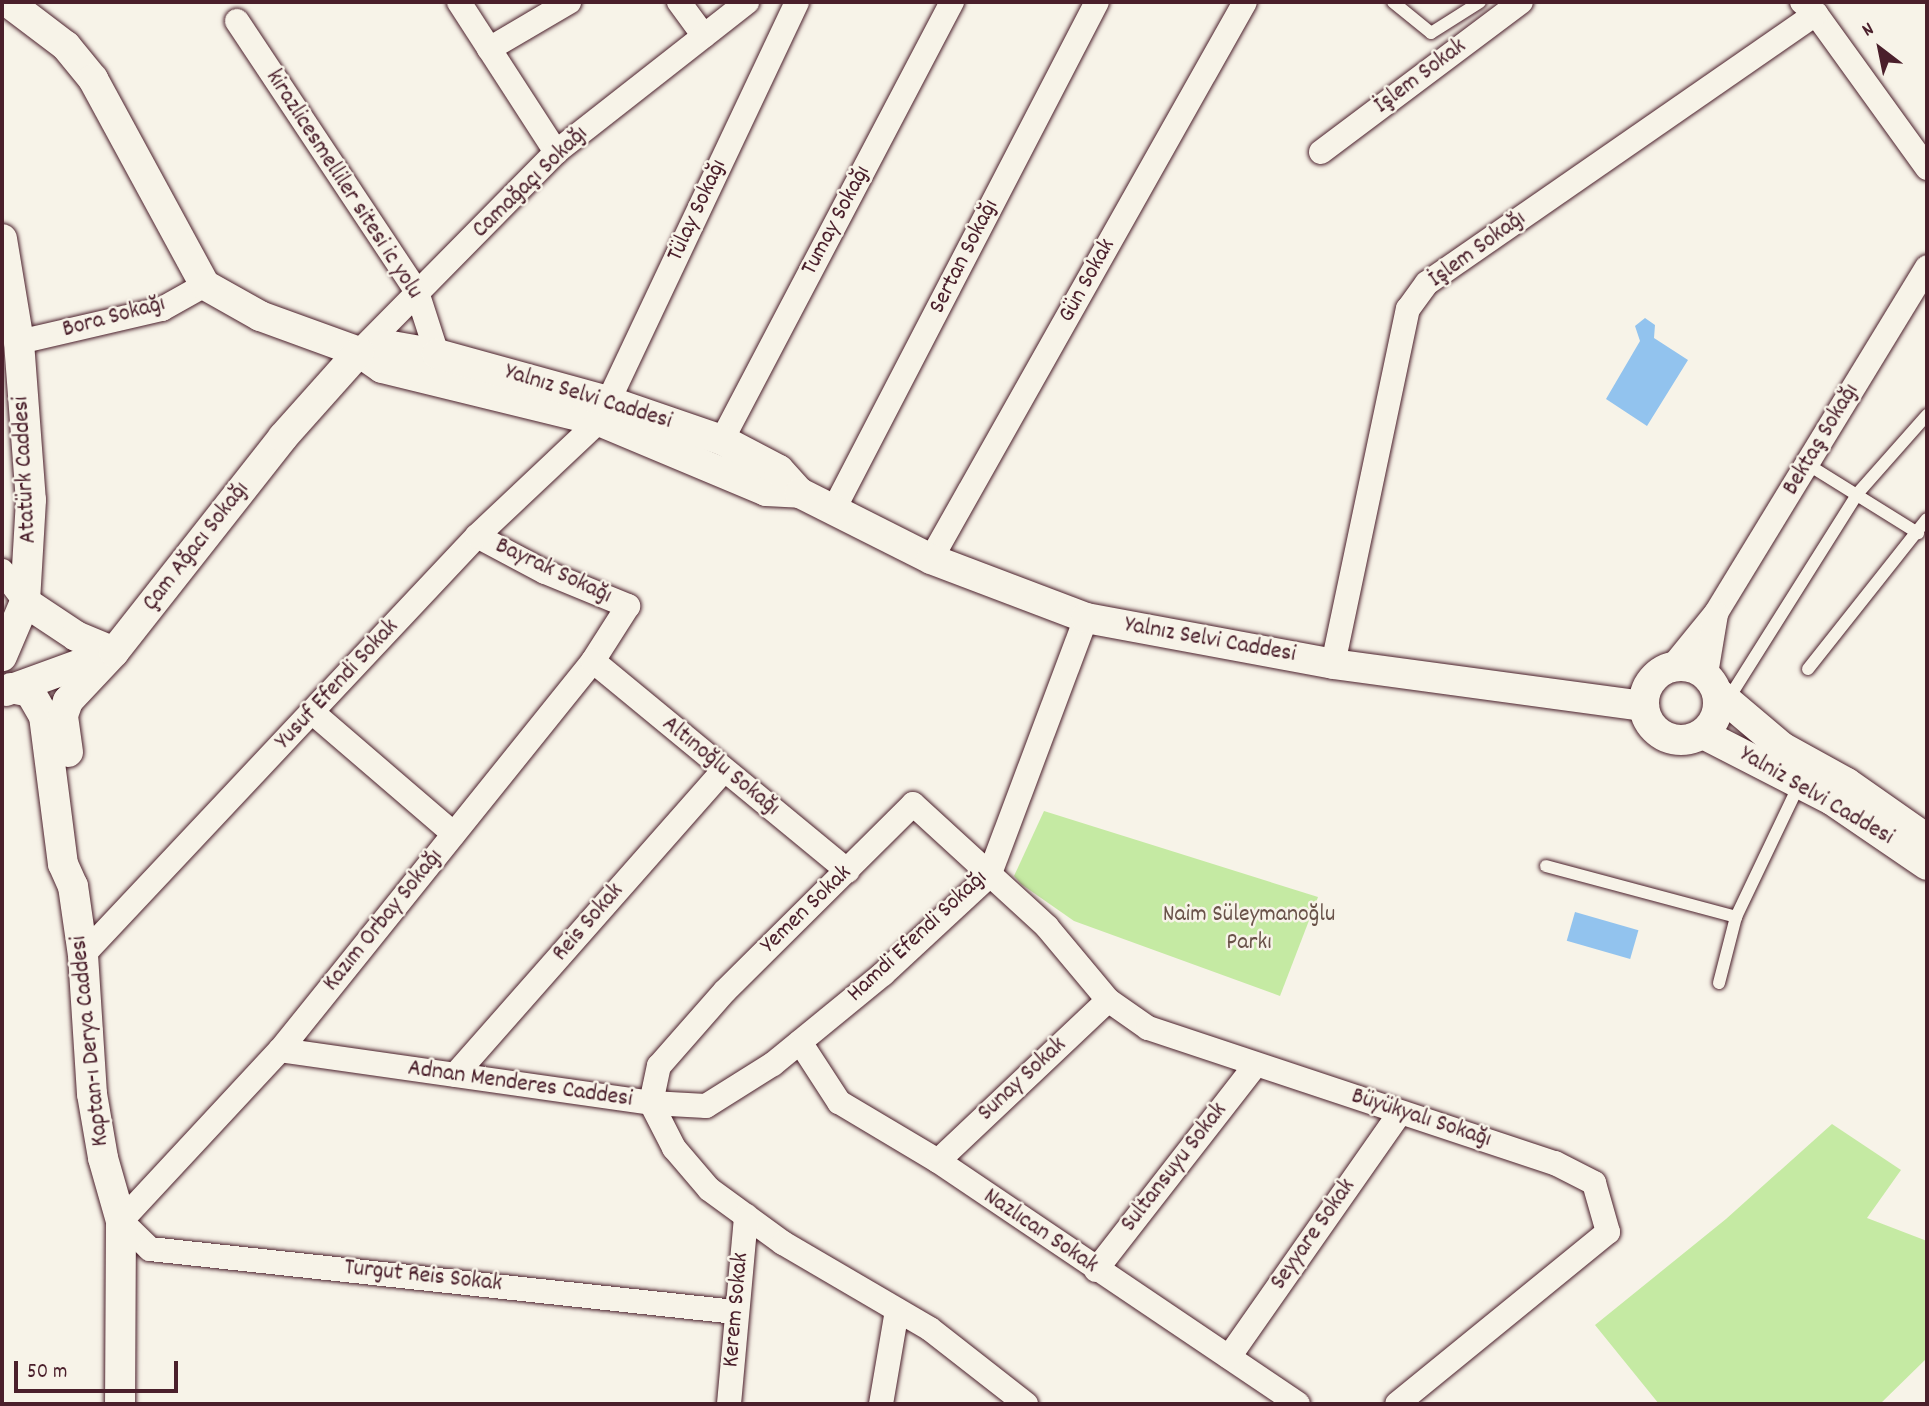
<!DOCTYPE html>
<meta charset="utf-8">
<style>
body{margin:0}
#map{position:relative;width:1929px;height:1406px;overflow:hidden;background:#f7f3e8;font-family:Dekko,sans-serif}
div>[style]{position:absolute}
.green>*{inset:0;background:#c5eaa3}
.water>*{inset:0;background:#92c3ee;transform-origin:0 0}
.roads{filter:drop-shadow(0 0 2px #4a1f2b) drop-shadow(0 0 2px #4a1f2b)}
.service>*{height:12px;margin:-6px;padding:0 6px;transform-origin:6px;border-radius:6px;background:#f7f3e8}
.minor>*{height:24px;margin:-12px;padding:0 12px;transform-origin:12px;border-radius:12px;background:#f7f3e8}
.tertiary>*{height:30px;margin:-15px;padding:0 15px;transform-origin:15px;border-radius:15px;background:#f7f3e8}
.tertiary>.ring{margin:-15px;padding:0;box-sizing:content-box;background:none;border:30px solid #f7f3e8;border-radius:50%}
span{translate:-50% -50%;white-space:nowrap;text-align:center;line-height:1.15;-webkit-text-stroke:5px #f7f3e8;paint-order:stroke}
.street-label{font-size:24px;color:#4a1f2b}
.park-label{font-size:24px;color:#695249}
.frame{position:absolute;inset:0;border:4px solid #4a1f2b;pointer-events:none}
.north{position:absolute;left:1845px;top:14px;width:70px;height:70px;-webkit-text-stroke:5px #f7f3e8;paint-order:stroke;rotate:328deg;font-size:19px;font-weight:700;line-height:28px;text-align:center;color:#4a1f2b}
.north::after{content:'';display:block;margin:auto;width:24px;height:32px;background:#4a1f2b;clip-path:polygon(50% 0,100% 100%,50% 72%,0 100%)}
.scale{position:absolute;left:14px;top:1361px;width:164px;height:32px;box-sizing:border-box;border:4px solid #4a1f2b;border-top:0;padding-left:9px;font-size:21px;line-height:24px;white-space:nowrap;color:#4a1f2b;-webkit-text-stroke:5px #f7f3e8;paint-order:stroke}
</style>
<div id="map">
<div class="green">
<i style="clip-path:polygon(1044px 811px,1318px 897px,1280px 996px,1074px 921px,1021px 884px,1014px 876px)"></i>
<i style="clip-path:polygon(1832px 1124px,1901px 1170px,1867px 1218px,1927px 1241px,1927px 1358px,1880px 1404px,1659px 1404px,1595px 1325px,1726px 1219px)"></i>
</div>
<div class="water">
<i style="clip-path:polygon(1645px 318px,1655px 325px,1654px 338px,1688px 360px,1647px 426px,1606px 399px,1640px 341px,1635px 326px)"></i>
<i style="left:1575px;top:912px;width:66px;height:30px;rotate:16deg"></i>
</div>
<div class="roads">
<div class="service">
<i style="left:1393px;top:2px;width:49px;rotate:39.2deg"></i>
<i style="left:1431px;top:33px;width:58px;rotate:-32.3deg"></i>
<i style="left:1807px;top:464px;width:131px;rotate:31.9deg"></i>
<i style="left:1808px;top:669px;width:191px;rotate:-51.6deg"></i>
<i style="left:1727px;top:701px;width:246px;rotate:-57.8deg"></i>
<i style="left:1858px;top:493px;width:104px;rotate:-48.5deg"></i>
<i style="left:1546px;top:866px;width:197px;rotate:15deg"></i>
<i style="left:1719px;top:983px;width:68px;rotate:-75.6deg"></i>
<i style="left:1736px;top:917px;width:148px;rotate:-64.5deg"></i>
</div>
<div class="minor">
<i style="left:459px;top:2px;width:179px;rotate:57.1deg"></i>
<i style="left:679px;top:2px;width:42px;rotate:53.7deg"></i>
<i style="left:1802px;top:2px;width:18px;rotate:41deg"></i>
<i style="left:1816px;top:14px;width:190px;rotate:54.2deg"></i>
<i style="left:237px;top:21px;width:325px;rotate:56.4deg"></i>
<i style="left:417px;top:292px;width:65px;rotate:72.1deg"></i>
<i style="left:489px;top:49px;width:93px;rotate:-30.4deg"></i>
<i style="left:1321px;top:152px;width:250px;rotate:-36.9deg"></i>
<i style="left:19px;top:342px;width:147px;rotate:-13deg"></i>
<i style="left:162px;top:309px;width:49px;rotate:-29.2deg"></i>
<i style="left:359px;top:352px;width:281px;rotate:-45.4deg"></i>
<i style="left:556px;top:152px;width:243px;rotate:-38.1deg"></i>
<i style="left:722px;top:440px;width:495px;rotate:-62.3deg"></i>
<i style="left:833px;top:511px;width:573px;rotate:-62.59deg"></i>
<i style="left:477px;top:536px;width:77px;rotate:27.9deg"></i>
<i style="left:545px;top:572px;width:90px;rotate:22.3deg"></i>
<i style="left:628px;top:606px;width:65px;rotate:122.5deg"></i>
<i style="left:593px;top:661px;width:499px;rotate:128.8deg"></i>
<i style="left:280px;top:1050px;width:233px;rotate:132.9deg"></i>
<i style="left:121px;top:1221px;width:40px;rotate:44deg"></i>
<i style="left:150px;top:1249px;width:589px;rotate:6.14deg"></i>
<i style="left:931px;top:559px;width:639px;rotate:-60.59deg"></i>
<i style="left:2px;top:571px;width:39px;rotate:53deg"></i>
<i style="left:593px;top:661px;width:330px;rotate:39.5deg"></i>
<i style="left:1333px;top:664px;width:363px;rotate:-78.1deg"></i>
<i style="left:1408px;top:309px;width:32px;rotate:-54deg"></i>
<i style="left:1427px;top:283px;width:473px;rotate:-34.7deg"></i>
<i style="left:1672px;top:667px;width:70px;rotate:-50.8deg"></i>
<i style="left:1716px;top:613px;width:405px;rotate:-58.6deg"></i>
<i style="left:1706px;top:674px;width:61px;rotate:-80.5deg"></i>
<i style="left:312px;top:712px;width:187px;rotate:40.7deg"></i>
<i style="left:83px;top:955px;width:575px;rotate:-46.76deg"></i>
<i style="left:477px;top:536px;width:168px;rotate:-43.3deg"></i>
<i style="left:599px;top:421px;width:463px;rotate:-64.7deg"></i>
<i style="left:800px;top:1042px;width:72px;rotate:57deg"></i>
<i style="left:839px;top:1102px;width:115px;rotate:30.8deg"></i>
<i style="left:938px;top:1161px;width:434px;rotate:34deg"></i>
<i style="left:280px;top:1050px;width:375px;rotate:8.1deg"></i>
<i style="left:651px;top:1103px;width:55px;rotate:3.1deg"></i>
<i style="left:706px;top:1106px;width:79px;rotate:-32.1deg"></i>
<i style="left:773px;top:1064px;width:142px;rotate:-39.3deg"></i>
<i style="left:883px;top:974px;width:144px;rotate:-42.8deg"></i>
<i style="left:989px;top:876px;width:276px;rotate:-69.4deg"></i>
<i style="left:455px;top:1075px;width:405px;rotate:-48.6deg"></i>
<i style="left:651px;top:1103px;width:38px;rotate:-78deg"></i>
<i style="left:659px;top:1066px;width:100px;rotate:-48.7deg"></i>
<i style="left:725px;top:991px;width:265px;rotate:-44.8deg"></i>
<i style="left:913px;top:804px;width:182px;rotate:42.5deg"></i>
<i style="left:1047px;top:927px;width:95px;rotate:50.1deg"></i>
<i style="left:1108px;top:1000px;width:49px;rotate:35deg"></i>
<i style="left:1148px;top:1028px;width:429px;rotate:18.4deg"></i>
<i style="left:1555px;top:1163px;width:44px;rotate:27.1deg"></i>
<i style="left:1594px;top:1183px;width:51px;rotate:74.1deg"></i>
<i style="left:1608px;top:1232px;width:272px;rotate:140.8deg"></i>
<i style="left:651px;top:1103px;width:51px;rotate:62.9deg"></i>
<i style="left:674px;top:1148px;width:54px;rotate:49.5deg"></i>
<i style="left:709px;top:1189px;width:92px;rotate:36.1deg"></i>
<i style="left:783px;top:1243px;width:170px;rotate:30.3deg"></i>
<i style="left:930px;top:1329px;width:122px;rotate:38deg"></i>
<i style="left:938px;top:1161px;width:234px;rotate:-43.4deg"></i>
<i style="left:1096px;top:1270px;width:259px;rotate:-52.1deg"></i>
<i style="left:1229px;top:1357px;width:298px;rotate:-55deg"></i>
<i style="left:729px;top:1404px;width:189px;rotate:-84.8deg"></i>
<i style="left:881px;top:1404px;width:95px;rotate:-80.3deg"></i>
</div>
<div class="tertiary">
<i style="left:8px;top:2px;width:73px;rotate:37.2deg"></i>
<i style="left:66px;top:46px;width:43px;rotate:50.7deg"></i>
<i style="left:93px;top:79px;width:234px;rotate:61.5deg"></i>
<i style="left:205px;top:285px;width:63px;rotate:29.4deg"></i>
<i style="left:260px;top:316px;width:105px;rotate:20deg"></i>
<i style="left:359px;top:352px;width:28px;rotate:35deg"></i>
<i style="left:382px;top:368px;width:223px;rotate:13.7deg"></i>
<i style="left:599px;top:421px;width:181px;rotate:22.7deg"></i>
<i style="left:766px;top:491px;width:34px;rotate:3deg"></i>
<i style="left:2px;top:239px;width:104px;rotate:80.6deg"></i>
<i style="left:19px;top:342px;width:158px;rotate:85.7deg"></i>
<i style="left:31px;top:500px;width:102px;rotate:93.4deg"></i>
<i style="left:25px;top:602px;width:59px;rotate:113.1deg"></i>
<i style="left:359px;top:352px;width:28px;rotate:-15deg"></i>
<i style="left:386px;top:345px;width:52px;rotate:10deg"></i>
<i style="left:437px;top:354px;width:177px;rotate:15.4deg"></i>
<i style="left:608px;top:401px;width:120px;rotate:18.9deg"></i>
<i style="left:722px;top:440px;width:64px;rotate:27.8deg"></i>
<i style="left:779px;top:470px;width:31px;rotate:48deg"></i>
<i style="left:800px;top:493px;width:147px;rotate:26.7deg"></i>
<i style="left:931px;top:559px;width:166px;rotate:20.8deg"></i>
<i style="left:1086px;top:618px;width:251px;rotate:10.5deg"></i>
<i style="left:1333px;top:664px;width:314px;rotate:7.7deg"></i>
<i style="left:25px;top:602px;width:61px;rotate:33.7deg"></i>
<i style="left:76px;top:636px;width:41px;rotate:22.8deg"></i>
<i class="ring" style="left:1644px;top:666px;width:44px;height:44px"></i>
<i style="left:11px;top:688px;width:19px;rotate:12deg"></i>
<i style="left:30px;top:692px;width:28px;rotate:60deg"></i>
<i style="left:44px;top:716px;width:149px;rotate:82.7deg"></i>
<i style="left:63px;top:864px;width:24px;rotate:66deg"></i>
<i style="left:73px;top:886px;width:70px;rotate:81.8deg"></i>
<i style="left:83px;top:955px;width:139px;rotate:86.3deg"></i>
<i style="left:92px;top:1094px;width:65px;rotate:80.2deg"></i>
<i style="left:103px;top:1158px;width:66px;rotate:74.1deg"></i>
<i style="left:121px;top:1221px;width:183px;rotate:90.3deg"></i>
<i style="left:6px;top:691px;width:114px;rotate:-20deg"></i>
<i style="left:1718px;top:693px;width:84px;rotate:40.2deg"></i>
<i style="left:1782px;top:747px;width:74px;rotate:29deg"></i>
<i style="left:1847px;top:783px;width:98px;rotate:35deg"></i>
<i style="left:1703px;top:734px;width:145px;rotate:27.1deg"></i>
<i style="left:1832px;top:800px;width:115px;rotate:34.4deg"></i>
<i style="left:68px;top:752px;width:37px;rotate:-98deg"></i>
<i style="left:63px;top:715px;width:15px;rotate:-70deg"></i>
<i style="left:68px;top:701px;width:67px;rotate:-46.8deg"></i>
<i style="left:114px;top:652px;width:273px;rotate:-51.8deg"></i>
<i style="left:283px;top:437px;width:114px;rotate:-48.2deg"></i>
</div>
</div>
<div class="street-label">
<span style="left:1421px;top:77px;rotate:-37deg">İşlem Sokak</span>
<span style="left:531px;top:183px;rotate:-44deg">Camağaçı Sokağı</span>
<span style="left:343px;top:185px;rotate:57deg">kirazlicesmelliler sitesi ic yolu</span>
<span style="left:698px;top:211px;rotate:-65deg">Tülay Sokağı</span>
<span style="left:837px;top:221px;rotate:-62deg">Tumay Sokağı</span>
<span style="left:1478px;top:250px;rotate:-36deg">İşlem Sokağı</span>
<span style="left:965px;top:257px;rotate:-63deg">Sertan Sokağı</span>
<span style="left:1088px;top:281px;rotate:-61deg">Gün Sokak</span>
<span style="left:114px;top:318px;rotate:-15deg">Bora Sokağı</span>
<span style="left:588px;top:398px;rotate:17deg">Yalnız Selvi Caddesi</span>
<span style="left:1822px;top:440px;rotate:-59deg">Bektaş Sokağı</span>
<span style="left:26px;top:470px;rotate:-93deg">Atatürk Caddesi</span>
<span style="left:197px;top:547px;rotate:-52deg">Çam Ağacı Sokağı</span>
<span style="left:553px;top:572px;rotate:25deg">Bayrak Sokağı</span>
<span style="left:1210px;top:641px;rotate:10deg">Yalnız Selvi Caddesi</span>
<span style="left:338px;top:685px;rotate:-47deg">Yusuf Efendi Sokak</span>
<span style="left:720px;top:767px;rotate:39deg">Altınoğlu Sokağı</span>
<span style="left:1816px;top:797px;rotate:30deg">Yalniz Selvi Caddesi</span>
<span style="left:807px;top:910px;rotate:-44deg">Yemen Sokak</span>
<span style="left:384px;top:921px;rotate:-51deg">Kazım Orbay Sokağı</span>
<span style="left:589px;top:923px;rotate:-49deg">Reis Sokak</span>
<span style="left:918px;top:937px;rotate:-43deg">Hamdi Efendi Sokağı</span>
<span style="left:91px;top:1041px;rotate:-96deg">Kaptan-ı Derya Caddesi</span>
<span style="left:1023px;top:1080px;rotate:-43deg">Sunay Sokak</span>
<span style="left:520px;top:1085px;rotate:8deg">Adnan Menderes Caddesi</span>
<span style="left:1421px;top:1119px;rotate:18deg">Büyükyalı Sokağı</span>
<span style="left:1175px;top:1168px;rotate:-52deg">Sultansuyu Sokak</span>
<span style="left:1040px;top:1232px;rotate:34deg">Nazlıcan Sokak</span>
<span style="left:1314px;top:1235px;rotate:-55deg">Seyyare Sokak</span>
<span style="left:423px;top:1277px;rotate:6deg">Turgut Reis Sokak</span>
<span style="left:737px;top:1310px;rotate:-85deg">Kerem Sokak</span>
</div>
<div class="park-label">
<span style="left:1249px;top:930px">Naim Süleymanoğlu<br>Parkı</span>
</div>
<div class="frame"></div>
<div class="north">N</div>
<div class="scale">50 m</div>
</div>
